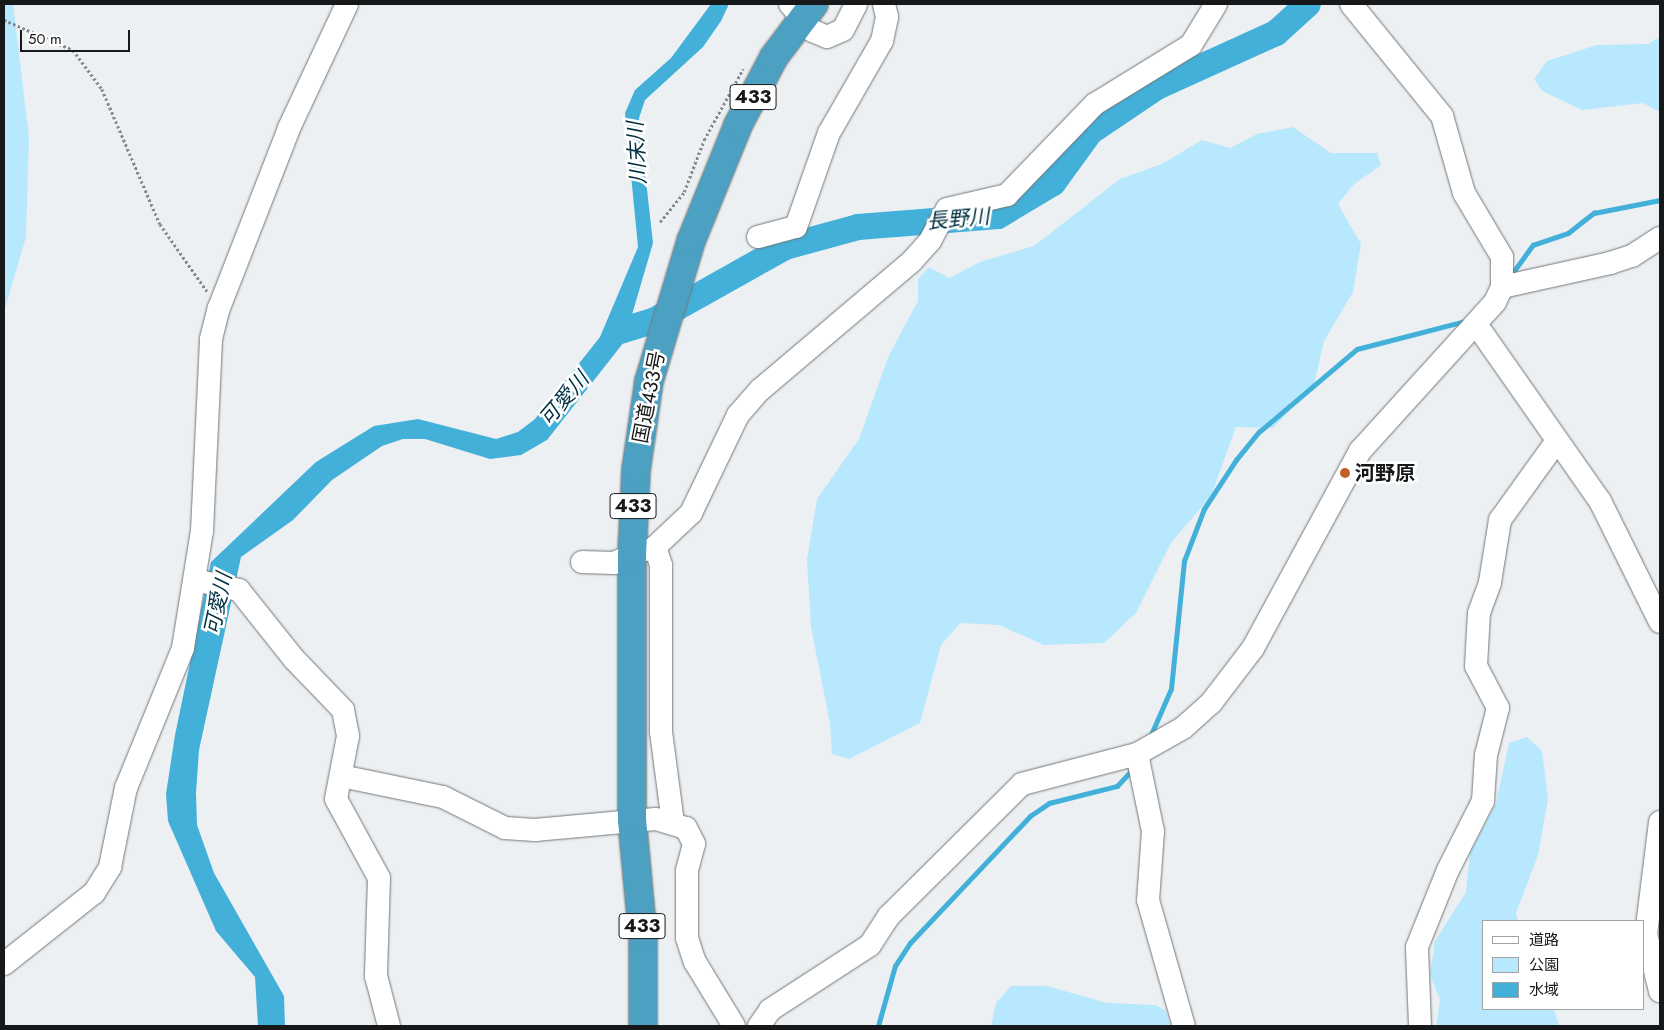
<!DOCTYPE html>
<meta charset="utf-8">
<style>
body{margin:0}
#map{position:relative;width:1664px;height:1030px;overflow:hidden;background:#ecf0f2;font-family:Jost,"Noto Sans JP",sans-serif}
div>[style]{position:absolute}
.green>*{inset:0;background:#b8e8fd}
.water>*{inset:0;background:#42b0d9}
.stream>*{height:4.5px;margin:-2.25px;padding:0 2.25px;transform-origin:2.25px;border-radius:2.25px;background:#42b0d9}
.river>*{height:26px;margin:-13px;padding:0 13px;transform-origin:13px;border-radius:13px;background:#42b0d9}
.path>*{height:2.5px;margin-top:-1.25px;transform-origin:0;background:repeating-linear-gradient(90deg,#86898a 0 2.5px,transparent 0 5px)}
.roads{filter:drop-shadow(0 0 1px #737678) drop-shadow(0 0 1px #737678)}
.minor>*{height:22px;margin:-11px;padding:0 11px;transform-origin:11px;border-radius:11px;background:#fff}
.highway>*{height:28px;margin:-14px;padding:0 14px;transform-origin:14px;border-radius:14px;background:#4ca0c1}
.dots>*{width:14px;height:14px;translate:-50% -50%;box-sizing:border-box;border:2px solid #fff;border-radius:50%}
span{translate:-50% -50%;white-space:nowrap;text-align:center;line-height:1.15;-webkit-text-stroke:5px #fff;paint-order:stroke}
.shield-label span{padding:1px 4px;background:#fff;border:1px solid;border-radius:4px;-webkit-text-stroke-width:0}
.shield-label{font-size:19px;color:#171819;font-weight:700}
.street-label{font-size:20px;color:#171819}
.poi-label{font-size:20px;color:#171819;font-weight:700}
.left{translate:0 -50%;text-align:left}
.water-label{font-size:21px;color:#003041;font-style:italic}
.frame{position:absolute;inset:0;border:5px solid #171819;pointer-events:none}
.legend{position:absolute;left:1482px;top:920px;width:162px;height:90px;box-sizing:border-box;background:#fff;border:1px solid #a2a3a3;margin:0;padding:6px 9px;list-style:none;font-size:15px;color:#171819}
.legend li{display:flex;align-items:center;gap:10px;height:25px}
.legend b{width:25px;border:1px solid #a2a3a3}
.scale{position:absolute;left:20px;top:30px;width:110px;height:22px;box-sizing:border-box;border:2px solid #171819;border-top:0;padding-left:6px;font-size:15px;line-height:18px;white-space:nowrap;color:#171819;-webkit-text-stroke:4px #fff;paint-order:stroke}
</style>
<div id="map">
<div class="green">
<i style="clip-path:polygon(4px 4px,13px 4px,29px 137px,26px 237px,4px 312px)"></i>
<i style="clip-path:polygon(1660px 37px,1660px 112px,1643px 103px,1582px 110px,1542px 91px,1534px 79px,1547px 61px,1597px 45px,1648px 44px)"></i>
<i style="clip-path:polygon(1293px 127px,1331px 153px,1377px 153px,1381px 165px,1353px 185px,1338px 204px,1361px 244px,1353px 292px,1324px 341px,1314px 385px,1273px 428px,1236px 427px,1211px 496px,1171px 543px,1136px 613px,1104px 643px,1044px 645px,999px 625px,960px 623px,941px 645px,920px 723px,849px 759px,832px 754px,830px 723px,811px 627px,807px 560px,817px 499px,859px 439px,889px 355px,918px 301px,918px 279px,929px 267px,949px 278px,980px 262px,1034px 246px,1120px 179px,1162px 164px,1202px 140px,1230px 148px,1257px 134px)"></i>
<i style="clip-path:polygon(1527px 737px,1542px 751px,1548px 799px,1538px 855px,1516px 913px,1518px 921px,1483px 921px,1483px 1009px,1554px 1009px,1559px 1026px,1436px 1026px,1440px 1000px,1430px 974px,1435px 941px,1466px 892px,1470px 853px,1496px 803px,1509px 743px)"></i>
<i style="clip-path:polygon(1011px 986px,1047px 986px,1107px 1003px,1156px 1005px,1166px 1011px,1170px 1026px,991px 1026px,996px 1003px)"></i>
</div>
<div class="water">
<i style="clip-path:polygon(711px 4px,729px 4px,721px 21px,703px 47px,645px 100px,639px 118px,653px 243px,624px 342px,547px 440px,521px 455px,490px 459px,425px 439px,403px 439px,382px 446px,332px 480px,293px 520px,241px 557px,199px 750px,196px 793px,197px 825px,214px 873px,284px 996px,285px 1026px,258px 1026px,255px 977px,216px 931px,168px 821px,166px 794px,175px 735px,211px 562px,316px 462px,374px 426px,418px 419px,496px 439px,518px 432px,535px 419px,600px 337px,638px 247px,625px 113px,635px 90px,671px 58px)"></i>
</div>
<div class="stream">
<i style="left:1511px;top:275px;width:37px;rotate:-54deg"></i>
<i style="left:1533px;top:245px;width:37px;rotate:-19deg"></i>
<i style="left:1568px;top:233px;width:33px;rotate:-38deg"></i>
<i style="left:1594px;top:213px;width:67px;rotate:-11.1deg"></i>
<i style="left:1150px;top:737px;width:52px;rotate:-66.4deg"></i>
<i style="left:1171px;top:689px;width:129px;rotate:-84.2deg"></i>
<i style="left:1184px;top:561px;width:56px;rotate:-69deg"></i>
<i style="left:1204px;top:509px;width:59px;rotate:-56.9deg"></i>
<i style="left:1236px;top:460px;width:36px;rotate:-51deg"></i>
<i style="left:1259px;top:432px;width:128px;rotate:-40.3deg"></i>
<i style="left:1357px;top:349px;width:112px;rotate:-14.5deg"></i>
<i style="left:878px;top:1026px;width:62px;rotate:-74.2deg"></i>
<i style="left:895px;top:966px;width:27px;rotate:-57deg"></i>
<i style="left:910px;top:943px;width:175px;rotate:-46.6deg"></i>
<i style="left:1030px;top:816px;width:23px;rotate:-34deg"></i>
<i style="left:1049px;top:803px;width:70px;rotate:-14deg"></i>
<i style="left:1117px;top:786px;width:22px;rotate:-47deg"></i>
</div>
<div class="river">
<i style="left:620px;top:331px;width:37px;rotate:-17deg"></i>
<i style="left:655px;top:320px;width:149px;rotate:-29.3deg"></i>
<i style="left:785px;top:247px;width:76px;rotate:-15.3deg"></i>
<i style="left:858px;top:227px;width:140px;rotate:-4.5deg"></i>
<i style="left:998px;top:216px;width:64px;rotate:-31deg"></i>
<i style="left:1053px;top:183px;width:63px;rotate:-54deg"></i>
<i style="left:1090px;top:132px;width:81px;rotate:-33.9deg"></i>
<i style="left:1157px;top:87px;width:131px;rotate:-24.4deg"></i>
<i style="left:1276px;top:33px;width:43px;rotate:-42.2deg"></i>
</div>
<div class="path">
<i style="left:4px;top:20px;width:75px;rotate:23.5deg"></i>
<i style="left:73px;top:50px;width:49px;rotate:53.4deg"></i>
<i style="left:102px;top:89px;width:147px;rotate:66.8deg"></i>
<i style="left:160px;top:224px;width:82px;rotate:55deg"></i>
<i style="left:660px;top:222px;width:38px;rotate:-51deg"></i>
<i style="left:684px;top:192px;width:56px;rotate:-69deg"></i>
<i style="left:704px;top:140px;width:81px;rotate:-61.2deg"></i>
</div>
<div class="roads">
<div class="minor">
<i style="left:790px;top:4px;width:35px;rotate:50deg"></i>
<i style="left:813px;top:31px;width:15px;rotate:23deg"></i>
<i style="left:827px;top:37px;width:17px;rotate:-24deg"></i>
<i style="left:843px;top:30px;width:29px;rotate:-63deg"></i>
<i style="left:758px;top:237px;width:39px;rotate:-15deg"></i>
<i style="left:796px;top:227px;width:100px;rotate:-70.7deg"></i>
<i style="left:829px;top:133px;width:106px;rotate:-60.1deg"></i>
<i style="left:882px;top:41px;width:25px;rotate:-78deg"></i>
<i style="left:887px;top:17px;width:13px;rotate:-103deg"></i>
<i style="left:1502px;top:287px;width:111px;rotate:-12.5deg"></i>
<i style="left:1610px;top:263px;width:23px;rotate:-18deg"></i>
<i style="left:1632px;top:256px;width:33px;rotate:-33deg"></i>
<i style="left:1476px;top:324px;width:216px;rotate:55deg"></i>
<i style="left:1600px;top:501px;width:135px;rotate:63.6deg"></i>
<i style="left:582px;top:562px;width:32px;rotate:2deg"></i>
<i style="left:614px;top:563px;width:34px;rotate:-23deg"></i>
<i style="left:195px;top:580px;width:45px;rotate:12.8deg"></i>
<i style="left:239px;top:590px;width:88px;rotate:51.4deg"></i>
<i style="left:294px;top:659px;width:71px;rotate:46.1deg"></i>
<i style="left:343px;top:710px;width:26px;rotate:79deg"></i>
<i style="left:348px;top:736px;width:64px;rotate:100.8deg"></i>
<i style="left:336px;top:799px;width:90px;rotate:61.4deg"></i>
<i style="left:379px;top:878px;width:98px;rotate:91.8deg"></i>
<i style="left:376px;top:976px;width:52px;rotate:75.4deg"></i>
<i style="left:1137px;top:754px;width:79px;rotate:78.3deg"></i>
<i style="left:1153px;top:831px;width:69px;rotate:94.1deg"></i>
<i style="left:1148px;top:900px;width:131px;rotate:74.1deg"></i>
<i style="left:341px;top:776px;width:104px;rotate:11.6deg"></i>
<i style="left:443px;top:797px;width:69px;rotate:26.6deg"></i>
<i style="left:505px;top:828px;width:30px;rotate:4deg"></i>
<i style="left:535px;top:830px;width:121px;rotate:-5.2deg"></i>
<i style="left:656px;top:819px;width:31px;rotate:17deg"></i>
<i style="left:686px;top:828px;width:18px;rotate:63deg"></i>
<i style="left:694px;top:844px;width:28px;rotate:105deg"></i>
<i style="left:687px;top:871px;width:67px;rotate:90deg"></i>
<i style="left:687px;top:938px;width:25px;rotate:72deg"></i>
<i style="left:695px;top:962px;width:75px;rotate:58.6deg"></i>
<i style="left:1660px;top:822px;width:113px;rotate:97.1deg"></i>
<i style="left:1646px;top:934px;width:59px;rotate:76.2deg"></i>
<i style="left:673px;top:823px;width:92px;rotate:-97.5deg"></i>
<i style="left:661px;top:732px;width:167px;rotate:-90deg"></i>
<i style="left:661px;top:565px;width:19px;rotate:-108deg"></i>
<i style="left:655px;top:547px;width:50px;rotate:-43.4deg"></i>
<i style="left:691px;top:513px;width:109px;rotate:-64.4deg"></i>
<i style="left:738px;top:415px;width:33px;rotate:-49deg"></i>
<i style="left:760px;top:390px;width:199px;rotate:-40.3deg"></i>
<i style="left:912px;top:261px;width:27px;rotate:-48deg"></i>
<i style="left:930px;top:241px;width:36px;rotate:-62deg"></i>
<i style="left:947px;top:209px;width:62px;rotate:-13.1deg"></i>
<i style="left:1007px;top:195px;width:127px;rotate:-46deg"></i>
<i style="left:1095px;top:104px;width:113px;rotate:-31.6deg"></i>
<i style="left:1191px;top:45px;width:48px;rotate:-58.6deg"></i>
<i style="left:4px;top:964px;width:115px;rotate:-38.3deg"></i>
<i style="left:94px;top:893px;width:31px;rotate:-58deg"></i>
<i style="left:110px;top:867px;width:81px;rotate:-78.6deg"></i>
<i style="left:126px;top:788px;width:151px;rotate:-67.8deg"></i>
<i style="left:183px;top:648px;width:119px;rotate:-80.8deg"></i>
<i style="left:202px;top:531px;width:192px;rotate:-87.3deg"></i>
<i style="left:211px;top:339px;width:32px;rotate:-76deg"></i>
<i style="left:219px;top:308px;width:193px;rotate:-68.7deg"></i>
<i style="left:289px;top:128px;width:137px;rotate:-64.9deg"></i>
<i style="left:759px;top:1026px;width:19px;rotate:-55deg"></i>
<i style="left:770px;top:1010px;width:119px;rotate:-33deg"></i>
<i style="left:870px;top:945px;width:35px;rotate:-57deg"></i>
<i style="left:889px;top:916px;width:187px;rotate:-44.8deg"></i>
<i style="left:1022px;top:784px;width:119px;rotate:-14.6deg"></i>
<i style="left:1137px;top:754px;width:53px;rotate:-29.5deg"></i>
<i style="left:1183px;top:728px;width:38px;rotate:-42deg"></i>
<i style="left:1211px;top:703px;width:69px;rotate:-52.6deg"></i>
<i style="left:1253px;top:648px;width:224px;rotate:-61.5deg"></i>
<i style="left:1360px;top:451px;width:201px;rotate:-47.8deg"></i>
<i style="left:1495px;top:302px;width:17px;rotate:-65deg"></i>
<i style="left:1502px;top:287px;width:30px;rotate:-90deg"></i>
<i style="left:1502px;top:257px;width:74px;rotate:-120.7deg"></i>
<i style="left:1464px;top:193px;width:80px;rotate:-105.9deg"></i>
<i style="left:1442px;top:116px;width:144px;rotate:-129.1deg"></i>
<i style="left:1420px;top:1026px;width:79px;rotate:-92.2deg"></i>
<i style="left:1417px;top:947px;width:83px;rotate:-68.1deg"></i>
<i style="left:1448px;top:870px;width:77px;rotate:-63.1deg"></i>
<i style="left:1483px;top:801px;width:46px;rotate:-86.3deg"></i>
<i style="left:1486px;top:755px;width:49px;rotate:-75.7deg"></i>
<i style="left:1498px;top:708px;width:47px;rotate:-117.6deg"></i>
<i style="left:1476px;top:666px;width:53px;rotate:-86.8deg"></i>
<i style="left:1479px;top:613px;width:33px;rotate:-70deg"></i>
<i style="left:1490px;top:582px;width:63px;rotate:-80.8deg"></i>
<i style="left:1500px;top:520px;width:96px;rotate:-54.3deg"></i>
</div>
<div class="highway">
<i style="left:643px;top:1026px;width:88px;rotate:-90deg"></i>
<i style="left:643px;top:938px;width:119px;rotate:-95.3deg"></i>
<i style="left:632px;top:820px;width:265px;rotate:-90deg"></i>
<i style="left:632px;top:555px;width:85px;rotate:-87.3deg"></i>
<i style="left:636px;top:470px;width:90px;rotate:-81.7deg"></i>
<i style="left:649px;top:381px;width:146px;rotate:-73.3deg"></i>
<i style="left:691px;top:241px;width:125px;rotate:-67.9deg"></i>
<i style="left:738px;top:125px;width:77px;rotate:-62.1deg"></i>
<i style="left:774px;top:57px;width:66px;rotate:-53deg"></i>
</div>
</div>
<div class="dots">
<i style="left:1345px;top:473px;background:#c25f27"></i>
</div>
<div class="shield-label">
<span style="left:753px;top:97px">433</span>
<span style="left:633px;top:506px">433</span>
<span style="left:642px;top:926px">433</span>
</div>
<div class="street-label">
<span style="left:649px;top:397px;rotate:-79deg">国道433号</span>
</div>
<div class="poi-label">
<span class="left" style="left:1355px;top:473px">河野原</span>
</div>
<div class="water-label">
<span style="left:637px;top:153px;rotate:-93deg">川末川</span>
<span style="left:958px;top:219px;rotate:-5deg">長野川</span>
<span style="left:564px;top:399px;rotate:-49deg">可愛川</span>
<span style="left:218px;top:604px;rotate:-78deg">可愛川</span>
</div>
<div class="frame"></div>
<ul class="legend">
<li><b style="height:6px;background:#fff"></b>道路</li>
<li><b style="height:14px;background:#b8e8fd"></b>公園</li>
<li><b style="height:14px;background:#42b0d9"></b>水域</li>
</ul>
<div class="scale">50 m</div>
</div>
